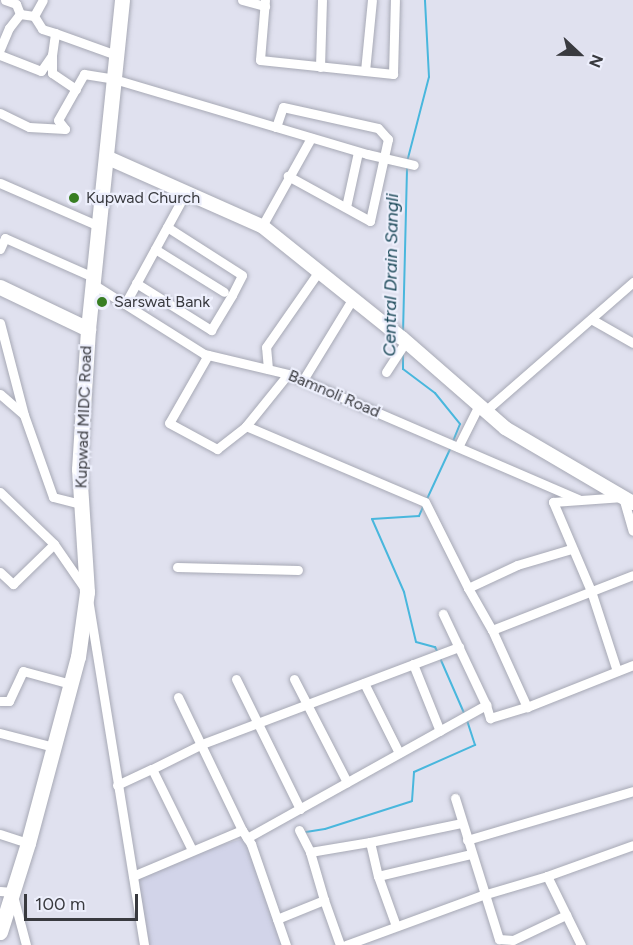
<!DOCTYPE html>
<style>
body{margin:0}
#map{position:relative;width:633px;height:945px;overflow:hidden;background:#e0e1ef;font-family:Figtree,sans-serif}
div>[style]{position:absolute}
.built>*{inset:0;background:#d2d4e9}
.stream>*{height:2px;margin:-1px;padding:0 1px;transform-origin:1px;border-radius:1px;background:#49b7dd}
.roads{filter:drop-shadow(0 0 2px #a7a9b5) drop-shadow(0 0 2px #a7a9b5)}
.minor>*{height:9px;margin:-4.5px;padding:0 4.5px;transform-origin:4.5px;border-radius:4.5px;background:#fff}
.secondary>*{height:14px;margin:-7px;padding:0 7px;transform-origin:7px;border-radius:7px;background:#fff}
.primary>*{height:15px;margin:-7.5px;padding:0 7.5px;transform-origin:7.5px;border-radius:7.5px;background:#fff}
.dots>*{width:16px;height:16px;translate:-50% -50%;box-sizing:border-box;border:3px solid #edeffc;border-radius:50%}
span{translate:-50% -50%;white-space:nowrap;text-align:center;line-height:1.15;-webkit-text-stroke:4.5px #edeffc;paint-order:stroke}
.poi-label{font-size:16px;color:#393a3f}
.left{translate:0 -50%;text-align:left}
.street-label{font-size:16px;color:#393a3f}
.water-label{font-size:18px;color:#0f3f4f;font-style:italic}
.north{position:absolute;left:549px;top:24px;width:60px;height:60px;-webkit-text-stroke:4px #edeffc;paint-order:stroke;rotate:112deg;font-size:16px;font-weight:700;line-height:24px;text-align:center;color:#393a3f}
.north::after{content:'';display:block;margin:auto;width:21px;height:27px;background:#393a3f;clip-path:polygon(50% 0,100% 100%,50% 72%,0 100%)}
.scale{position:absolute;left:24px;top:894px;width:114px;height:27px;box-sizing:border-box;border:3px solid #393a3f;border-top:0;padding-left:8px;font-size:18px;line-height:21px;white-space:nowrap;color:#393a3f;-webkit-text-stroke:4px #edeffc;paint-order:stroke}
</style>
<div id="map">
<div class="built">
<i style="clip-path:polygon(247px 838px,285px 945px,143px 945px,133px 876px,181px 855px)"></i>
</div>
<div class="stream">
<i style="left:407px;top:162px;width:88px;rotate:-75.5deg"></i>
<i style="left:429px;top:77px;width:77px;rotate:-93deg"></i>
<i style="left:403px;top:333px;width:166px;rotate:-88.6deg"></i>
<i style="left:403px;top:353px;width:16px;rotate:90deg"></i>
<i style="left:403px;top:369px;width:40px;rotate:37deg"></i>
<i style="left:435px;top:393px;width:40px;rotate:51deg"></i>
<i style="left:460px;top:424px;width:18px;rotate:112deg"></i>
<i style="left:427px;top:499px;width:57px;rotate:-65.2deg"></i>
<i style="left:423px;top:507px;width:10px;rotate:114deg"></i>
<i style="left:419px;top:516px;width:47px;rotate:176.3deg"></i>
<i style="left:372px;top:519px;width:80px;rotate:66.3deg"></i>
<i style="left:404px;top:592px;width:51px;rotate:76.5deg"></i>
<i style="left:416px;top:642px;width:20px;rotate:15deg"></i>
<i style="left:435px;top:647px;width:7px;rotate:63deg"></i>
<i style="left:440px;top:658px;width:60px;rotate:66.4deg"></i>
<i style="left:306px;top:832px;width:19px;rotate:-9deg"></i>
<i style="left:325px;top:829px;width:91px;rotate:-17.8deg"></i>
<i style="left:412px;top:801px;width:29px;rotate:-86deg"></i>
<i style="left:414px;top:772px;width:67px;rotate:-23.9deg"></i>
<i style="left:475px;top:745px;width:28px;rotate:-108deg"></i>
</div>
<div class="roads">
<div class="minor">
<i style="left:5px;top:0;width:12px;rotate:20deg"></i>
<i style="left:16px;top:4px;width:11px;rotate:68deg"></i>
<i style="left:242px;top:0;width:24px;rotate:15deg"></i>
<i style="left:265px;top:0;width:60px;rotate:94.8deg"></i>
<i style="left:260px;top:60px;width:134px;rotate:6deg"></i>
<i style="left:393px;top:74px;width:74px;rotate:-88.5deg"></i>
<i style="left:34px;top:16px;width:15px;rotate:58deg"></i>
<i style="left:42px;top:29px;width:14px;rotate:17deg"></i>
<i style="left:34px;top:16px;width:18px;rotate:-61deg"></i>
<i style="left:0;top:49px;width:23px;rotate:-67deg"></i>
<i style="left:9px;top:28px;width:18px;rotate:-52deg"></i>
<i style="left:20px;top:14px;width:14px;rotate:8deg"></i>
<i style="left:0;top:55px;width:44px;rotate:21.3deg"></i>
<i style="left:41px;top:71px;width:19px;rotate:-55deg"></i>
<i style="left:52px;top:55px;width:18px;rotate:90deg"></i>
<i style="left:52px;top:73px;width:29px;rotate:34deg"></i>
<i style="left:52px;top:55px;width:22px;rotate:-82deg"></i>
<i style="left:55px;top:33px;width:65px;rotate:19.8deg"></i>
<i style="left:320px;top:67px;width:67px;rotate:-88.3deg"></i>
<i style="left:365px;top:71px;width:71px;rotate:-84.4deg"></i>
<i style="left:0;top:113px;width:32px;rotate:26deg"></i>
<i style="left:29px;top:127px;width:36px;rotate:3deg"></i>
<i style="left:276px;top:127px;width:95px;rotate:16.5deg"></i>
<i style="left:367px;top:154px;width:48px;rotate:13.2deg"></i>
<i style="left:65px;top:129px;width:11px;rotate:-128deg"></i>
<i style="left:58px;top:120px;width:53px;rotate:-60.5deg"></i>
<i style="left:84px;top:74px;width:30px;rotate:9deg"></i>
<i style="left:114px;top:79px;width:169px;rotate:16.5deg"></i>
<i style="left:276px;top:127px;width:21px;rotate:-71deg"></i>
<i style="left:283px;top:107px;width:97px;rotate:12.5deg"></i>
<i style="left:378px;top:128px;width:15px;rotate:48deg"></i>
<i style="left:388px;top:139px;width:84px;rotate:102.4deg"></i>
<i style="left:370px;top:221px;width:94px;rotate:-151.2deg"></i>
<i style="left:0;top:183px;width:108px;rotate:23.5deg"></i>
<i style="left:346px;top:207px;width:56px;rotate:-77.7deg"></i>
<i style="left:262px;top:226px;width:101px;rotate:-60.9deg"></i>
<i style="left:0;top:249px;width:12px;rotate:-66deg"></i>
<i style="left:5px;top:238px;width:96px;rotate:23.9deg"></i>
<i style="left:155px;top:249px;width:81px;rotate:31.9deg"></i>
<i style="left:136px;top:283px;width:89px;rotate:32.1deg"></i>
<i style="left:211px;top:330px;width:41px;rotate:-59deg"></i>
<i style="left:232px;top:295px;width:22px;rotate:-63deg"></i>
<i style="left:242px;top:275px;width:89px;rotate:-147.4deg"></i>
<i style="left:93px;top:284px;width:131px;rotate:32.2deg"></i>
<i style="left:204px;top:354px;width:86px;rotate:13.4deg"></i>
<i style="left:288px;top:374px;width:318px;rotate:23.3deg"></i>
<i style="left:125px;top:304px;width:128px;rotate:-61.4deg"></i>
<i style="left:591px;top:319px;width:48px;rotate:29.7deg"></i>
<i style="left:0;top:323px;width:95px;rotate:75.4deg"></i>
<i style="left:24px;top:415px;width:87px;rotate:70.5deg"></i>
<i style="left:53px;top:497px;width:29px;rotate:14deg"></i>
<i style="left:208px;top:355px;width:78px;rotate:119.8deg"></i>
<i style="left:169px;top:423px;width:55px;rotate:28.4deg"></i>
<i style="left:217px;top:449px;width:37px;rotate:-38deg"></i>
<i style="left:268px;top:369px;width:22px;rotate:-95deg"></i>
<i style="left:266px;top:347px;width:93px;rotate:-55.1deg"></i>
<i style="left:386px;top:372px;width:37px;rotate:-57deg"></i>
<i style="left:288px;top:374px;width:67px;rotate:128.9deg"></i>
<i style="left:246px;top:426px;width:194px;rotate:23deg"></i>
<i style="left:425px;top:502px;width:96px;rotate:63.4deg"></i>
<i style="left:468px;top:588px;width:48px;rotate:60.3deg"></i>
<i style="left:492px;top:630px;width:151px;rotate:-21.3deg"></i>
<i style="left:303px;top:380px;width:96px;rotate:-58.6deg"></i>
<i style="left:0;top:394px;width:30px;rotate:41deg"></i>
<i style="left:484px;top:412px;width:198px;rotate:-41.1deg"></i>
<i style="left:458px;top:447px;width:45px;rotate:-63.4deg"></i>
<i style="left:0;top:492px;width:75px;rotate:43.9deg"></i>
<i style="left:54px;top:544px;width:55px;rotate:55.4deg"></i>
<i style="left:177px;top:567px;width:121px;rotate:1.4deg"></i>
<i style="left:0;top:572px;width:18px;rotate:43deg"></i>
<i style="left:13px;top:584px;width:57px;rotate:-44.3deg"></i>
<i style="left:468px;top:588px;width:54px;rotate:-25.1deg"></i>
<i style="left:517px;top:565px;width:56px;rotate:-16.5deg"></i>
<i style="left:89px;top:605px;width:344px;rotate:80.8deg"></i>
<i style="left:492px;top:630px;width:85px;rotate:65.6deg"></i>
<i style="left:413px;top:664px;width:72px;rotate:68.1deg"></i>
<i style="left:617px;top:671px;width:84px;rotate:-108deg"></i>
<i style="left:591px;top:591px;width:97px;rotate:-113.1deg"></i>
<i style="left:553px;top:502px;width:70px;rotate:-4.1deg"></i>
<i style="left:623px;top:497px;width:35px;rotate:74deg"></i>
<i style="left:236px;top:679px;width:145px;rotate:63.8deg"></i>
<i style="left:294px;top:679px;width:116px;rotate:62.8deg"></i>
<i style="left:364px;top:683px;width:78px;rotate:63.4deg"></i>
<i style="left:178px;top:697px;width:148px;rotate:64.3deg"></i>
<i style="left:0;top:701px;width:9px"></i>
<i style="left:9px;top:701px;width:33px;rotate:-65deg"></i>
<i style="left:23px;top:671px;width:50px;rotate:15.2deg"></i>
<i style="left:486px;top:705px;width:14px;rotate:73deg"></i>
<i style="left:490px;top:718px;width:39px;rotate:-17deg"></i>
<i style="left:527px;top:707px;width:114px;rotate:-21.6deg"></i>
<i style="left:0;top:733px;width:56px;rotate:14.5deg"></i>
<i style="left:152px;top:769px;width:56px;rotate:-26.6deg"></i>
<i style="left:202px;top:744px;width:275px;rotate:-20.7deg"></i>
<i style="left:117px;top:785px;width:38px;rotate:-25deg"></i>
<i style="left:152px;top:769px;width:90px;rotate:63.7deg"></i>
<i style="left:455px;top:798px;width:148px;rotate:72.7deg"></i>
<i style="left:299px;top:830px;width:25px;rotate:63deg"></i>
<i style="left:310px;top:852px;width:61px;rotate:-9.5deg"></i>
<i style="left:370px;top:842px;width:35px;rotate:77deg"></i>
<i style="left:0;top:834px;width:29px;rotate:18deg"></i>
<i style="left:247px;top:838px;width:274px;rotate:-29.1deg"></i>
<i style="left:486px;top:705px;width:101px;rotate:-115.3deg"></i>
<i style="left:467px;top:840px;width:173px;rotate:-16.4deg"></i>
<i style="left:370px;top:842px;width:94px;rotate:-11.7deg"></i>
<i style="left:310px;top:852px;width:50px;rotate:73.7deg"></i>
<i style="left:133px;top:876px;width:118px;rotate:-22.9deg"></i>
<i style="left:242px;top:830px;width:17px;rotate:57deg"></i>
<i style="left:251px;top:844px;width:107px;rotate:70.9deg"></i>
<i style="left:547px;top:876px;width:91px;rotate:-19.8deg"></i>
<i style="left:0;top:891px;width:12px;rotate:5deg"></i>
<i style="left:12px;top:892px;width:55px;rotate:75.2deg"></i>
<i style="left:277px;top:919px;width:51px;rotate:-22deg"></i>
<i style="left:324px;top:900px;width:48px;rotate:70.4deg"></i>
<i style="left:396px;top:926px;width:53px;rotate:-109.8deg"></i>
<i style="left:378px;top:876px;width:96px;rotate:-13.3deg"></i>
<i style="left:499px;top:939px;width:14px;rotate:4deg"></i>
<i style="left:513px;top:940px;width:59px;rotate:-25.3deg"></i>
<i style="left:346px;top:945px;width:146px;rotate:-20.1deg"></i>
<i style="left:483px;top:895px;width:67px;rotate:-16.5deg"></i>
<i style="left:547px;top:876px;width:77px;rotate:63.8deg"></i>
</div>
<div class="secondary">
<i style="left:106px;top:157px;width:171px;rotate:23.9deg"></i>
<i style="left:262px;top:226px;width:179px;rotate:38.7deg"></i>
<i style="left:402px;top:338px;width:137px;rotate:41.1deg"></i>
<i style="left:505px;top:428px;width:148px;rotate:30.4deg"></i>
</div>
<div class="primary">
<i style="left:0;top:287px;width:98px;rotate:25.5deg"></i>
<i style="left:0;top:932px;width:93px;rotate:-72.5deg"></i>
<i style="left:28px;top:843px;width:193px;rotate:-75deg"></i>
<i style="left:78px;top:657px;width:66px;rotate:-82.1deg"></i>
<i style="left:87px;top:592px;width:123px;rotate:-93.7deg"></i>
<i style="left:79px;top:469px;width:140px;rotate:-86.3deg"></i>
<i style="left:88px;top:329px;width:331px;rotate:-84.1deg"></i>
</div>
</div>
<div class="dots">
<i style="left:74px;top:198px;background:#387e23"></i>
<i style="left:102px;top:302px;background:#387e23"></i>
</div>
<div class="poi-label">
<span class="left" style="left:86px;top:198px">Kupwad Church</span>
<span class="left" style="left:114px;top:302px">Sarswat Bank</span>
</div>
<div class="street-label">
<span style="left:334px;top:394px;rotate:23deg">Bamnoli Road</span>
<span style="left:84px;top:417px;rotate:-88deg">Kupwad MIDC Road</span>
</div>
<div class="water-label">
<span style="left:391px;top:275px;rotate:-89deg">Central Drain Sangli</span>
</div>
<div class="north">N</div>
<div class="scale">100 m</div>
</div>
